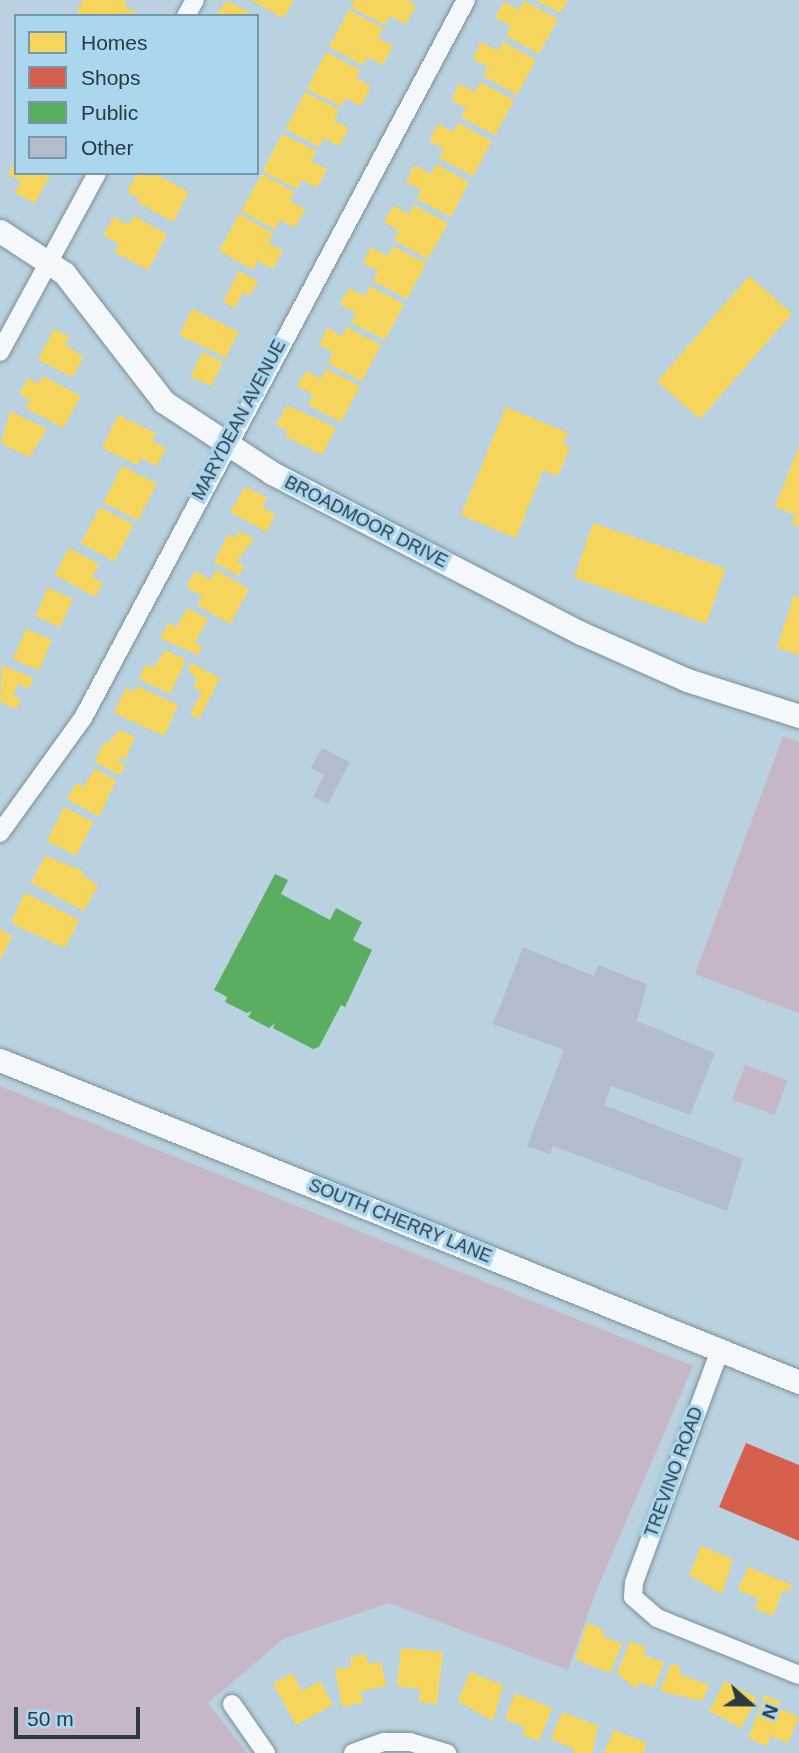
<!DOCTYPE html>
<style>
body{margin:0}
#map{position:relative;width:799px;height:1753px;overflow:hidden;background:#bad2df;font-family:Helvetica,sans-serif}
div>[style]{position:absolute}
.green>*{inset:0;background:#c6b7c8;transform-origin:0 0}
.homes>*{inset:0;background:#f6d55c;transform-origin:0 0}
.shops>*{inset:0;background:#d6604d}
.public>*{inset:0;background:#5aae61}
.building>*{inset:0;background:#b2bccc}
.roads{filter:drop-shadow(0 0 2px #7b8e98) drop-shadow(0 0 2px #7b8e98)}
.minor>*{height:18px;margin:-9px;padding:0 9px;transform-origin:9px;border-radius:9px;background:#f5f8fa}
.tertiary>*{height:23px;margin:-11.5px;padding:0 11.5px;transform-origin:11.5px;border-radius:11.5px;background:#f5f8fa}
span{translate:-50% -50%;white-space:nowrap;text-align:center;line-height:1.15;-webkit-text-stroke:7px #abd7ee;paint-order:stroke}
.street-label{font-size:18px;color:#293a44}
.legend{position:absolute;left:14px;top:14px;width:245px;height:161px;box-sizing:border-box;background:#abd7ee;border:2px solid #7798aa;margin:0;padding:9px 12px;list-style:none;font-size:21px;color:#293a44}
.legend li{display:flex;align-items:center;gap:14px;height:35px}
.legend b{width:35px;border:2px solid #7798aa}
.north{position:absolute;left:715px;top:1669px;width:70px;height:70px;-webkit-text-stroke:5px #abd7ee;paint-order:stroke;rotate:111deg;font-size:19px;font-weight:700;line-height:28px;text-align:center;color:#293a44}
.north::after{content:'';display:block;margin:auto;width:24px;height:32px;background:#293a44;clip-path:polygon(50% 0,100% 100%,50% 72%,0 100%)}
.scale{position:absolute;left:14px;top:1707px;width:126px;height:32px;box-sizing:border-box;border:4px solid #293a44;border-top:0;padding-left:9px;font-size:21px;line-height:24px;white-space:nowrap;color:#293a44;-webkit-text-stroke:5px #abd7ee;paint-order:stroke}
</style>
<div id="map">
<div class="green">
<i style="clip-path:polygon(783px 736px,799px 742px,799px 1013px,695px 974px)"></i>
<i style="left:745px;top:1065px;width:45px;height:37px;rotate:20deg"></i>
<i style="clip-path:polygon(0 1086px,693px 1366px,597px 1589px,568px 1670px,389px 1603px,283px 1639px,208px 1703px,247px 1753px,0 1753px)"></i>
</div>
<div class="homes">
<i style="clip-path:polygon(83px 0,125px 0,126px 7px,138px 13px,84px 16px,77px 12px)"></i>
<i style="clip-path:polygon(251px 0,293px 0,284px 18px)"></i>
<i style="clip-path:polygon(354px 0,407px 0,416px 5px,406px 24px,390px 16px,385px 25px,351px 7px)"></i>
<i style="clip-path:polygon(535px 0,568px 0,560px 13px)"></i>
<i style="clip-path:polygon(227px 1px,249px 12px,247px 16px,215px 16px)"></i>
<i style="clip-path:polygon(524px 1px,558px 19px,539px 54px,506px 36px,511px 26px,495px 18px,504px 2px,519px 10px)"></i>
<i style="clip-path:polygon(349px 10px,383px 28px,378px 38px,393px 46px,383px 65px,368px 57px,363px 65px,329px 47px)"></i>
<i style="clip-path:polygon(481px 42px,498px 51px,503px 42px,536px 60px,517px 95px,483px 76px,488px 67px,473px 59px)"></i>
<i style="clip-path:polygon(326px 52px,360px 70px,356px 78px,371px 86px,361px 106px,346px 98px,341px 106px,307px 89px)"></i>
<i style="clip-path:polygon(480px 82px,514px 100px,495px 135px,461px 117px,466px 108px,451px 100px,459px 84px,475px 92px)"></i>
<i style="clip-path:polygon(305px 92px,339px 110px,334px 120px,349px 128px,339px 146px,324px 138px,319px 147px,286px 129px)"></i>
<i style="clip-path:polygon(458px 123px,492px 141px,473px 176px,439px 158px,444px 149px,429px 141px,438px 124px,453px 132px)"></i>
<i style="clip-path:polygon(282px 134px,316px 151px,311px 161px,327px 169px,317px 188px,302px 180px,297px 189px,263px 171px)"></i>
<i style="clip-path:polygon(16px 160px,16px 173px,51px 173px,35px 203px,15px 193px,21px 181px,8px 174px)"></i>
<i style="clip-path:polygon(436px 164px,469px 182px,451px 217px,417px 199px,421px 190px,406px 182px,414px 165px,431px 174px)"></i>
<i style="clip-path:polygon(137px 173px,151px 177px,153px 173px,189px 192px,173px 222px,137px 202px,139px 198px,127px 192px)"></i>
<i style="clip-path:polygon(262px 174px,294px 192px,290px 201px,305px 209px,295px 228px,280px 220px,275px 229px,241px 211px)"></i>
<i style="clip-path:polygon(414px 205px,448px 223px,428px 259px,394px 240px,399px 231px,384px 222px,393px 206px,409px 214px)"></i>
<i style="clip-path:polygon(239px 214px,273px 233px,268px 242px,283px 251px,273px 269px,257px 261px,253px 270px,219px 251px)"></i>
<i style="clip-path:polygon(134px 216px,167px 234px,148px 270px,114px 252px,119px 244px,103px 235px,114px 217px,129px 225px)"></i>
<i style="clip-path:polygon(393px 246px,426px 263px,407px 299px,373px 281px,378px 271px,363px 263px,371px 247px,388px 256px)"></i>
<i style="clip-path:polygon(239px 271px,258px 281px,250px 296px,243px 292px,235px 308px,223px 302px)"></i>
<i style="left:749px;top:276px;width:57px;height:140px;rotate:41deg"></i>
<i style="clip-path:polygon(370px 286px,404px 304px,385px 340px,351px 322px,356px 313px,340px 304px,349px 288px,365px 296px)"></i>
<i style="left:192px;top:309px;width:52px;height:29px;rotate:26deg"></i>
<i style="clip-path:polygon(347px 327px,381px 345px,362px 381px,328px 363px,333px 352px,319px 345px,327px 328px,342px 336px)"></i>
<i style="clip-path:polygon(54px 329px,69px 337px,65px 344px,83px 357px,73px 377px,38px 360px)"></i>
<i style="left:202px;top:352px;width:23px;height:27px;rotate:25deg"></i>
<i style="clip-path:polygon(326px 369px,360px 386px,341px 422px,308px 405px,313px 395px,297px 386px,306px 371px,321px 379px)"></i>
<i style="clip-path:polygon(43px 376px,81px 396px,63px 428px,26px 408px,30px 400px,19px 394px,28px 378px,39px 384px)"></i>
<i style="clip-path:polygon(287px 405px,336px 428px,322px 455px,285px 436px,288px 431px,276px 425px)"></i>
<i style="clip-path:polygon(506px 407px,568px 433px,563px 444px,570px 447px,558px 476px,543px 470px,516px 538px,461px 515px)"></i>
<i style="clip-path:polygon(10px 411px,47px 429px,29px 457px,1px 443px)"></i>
<i style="clip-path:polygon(118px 415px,156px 433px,152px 441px,166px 448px,157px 466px,141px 458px,138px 465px,102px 448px)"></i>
<i style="clip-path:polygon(799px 446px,799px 527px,792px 524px,795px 515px,775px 507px)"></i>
<i style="left:122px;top:466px;width:39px;height:41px;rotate:27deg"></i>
<i style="clip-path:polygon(245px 487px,267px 497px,263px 507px,275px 515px,267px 532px,230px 512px)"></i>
<i style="left:100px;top:507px;width:38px;height:41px;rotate:28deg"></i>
<i style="left:593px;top:523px;width:140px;height:58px;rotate:19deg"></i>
<i style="clip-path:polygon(239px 531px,254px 539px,237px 561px,244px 565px,239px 576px,214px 562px,228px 534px,236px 538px)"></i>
<i style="clip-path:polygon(69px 548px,99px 564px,92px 577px,103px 583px,95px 597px,55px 575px)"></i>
<i style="clip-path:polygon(216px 570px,249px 589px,230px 624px,197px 605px,202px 596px,186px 587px,195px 571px,211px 580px)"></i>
<i style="left:48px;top:588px;width:27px;height:31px;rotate:24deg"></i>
<i style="clip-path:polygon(794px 595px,799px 597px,799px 655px,777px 648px)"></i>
<i style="clip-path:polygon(187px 608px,208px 619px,195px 643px,202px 647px,198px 655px,160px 638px,168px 623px,176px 627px)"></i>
<i style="left:26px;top:629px;width:28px;height:33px;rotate:23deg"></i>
<i style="clip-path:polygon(165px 650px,186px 660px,170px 694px,139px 679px,146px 664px,154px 668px)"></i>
<i style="clip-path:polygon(191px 663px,220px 678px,199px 719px,190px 714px,202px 692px,193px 687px,197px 680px,188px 669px)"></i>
<i style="clip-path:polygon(2px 665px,33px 678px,29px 689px,18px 684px,13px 696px,21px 700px,16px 709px,0 702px)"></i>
<i style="clip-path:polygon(137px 686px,178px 705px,164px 736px,114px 713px,126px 688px,135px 692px)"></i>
<i style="clip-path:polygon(119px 730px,135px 737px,125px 760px,120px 757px,118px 761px,125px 765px,120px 775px,95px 762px,103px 743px,107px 744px)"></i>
<i style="clip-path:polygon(95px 769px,116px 780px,99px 817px,67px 799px,76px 783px,83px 787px)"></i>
<i style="left:64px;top:807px;width:33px;height:38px;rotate:27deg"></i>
<i style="clip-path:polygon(45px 856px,84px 871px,82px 875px,98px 885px,84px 911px,31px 883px)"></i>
<i style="clip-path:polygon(25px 893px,79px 920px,65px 948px,16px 926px,12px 919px)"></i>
<i style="clip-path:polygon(0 929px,12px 936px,0 960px)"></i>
<i style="clip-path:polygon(701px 1546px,733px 1559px,722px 1594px,689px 1575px)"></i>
<i style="clip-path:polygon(748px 1567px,792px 1585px,789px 1592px,783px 1590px,773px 1616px,755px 1609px,759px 1599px,738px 1590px)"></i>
<i style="clip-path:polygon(587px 1623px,604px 1630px,602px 1636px,622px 1644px,610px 1673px,575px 1659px)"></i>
<i style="clip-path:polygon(630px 1641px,646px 1647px,643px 1655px,664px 1662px,654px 1688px,639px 1682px,637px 1689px,617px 1674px)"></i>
<i style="clip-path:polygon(401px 1648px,443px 1652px,437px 1704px,419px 1702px,420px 1689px,397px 1686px)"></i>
<i style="clip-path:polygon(366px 1654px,368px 1664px,381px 1662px,386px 1686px,361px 1691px,363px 1703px,342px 1707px,335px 1670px,352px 1666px,350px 1657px)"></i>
<i style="clip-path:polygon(671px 1663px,681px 1667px,679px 1674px,709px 1685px,702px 1701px,660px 1691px)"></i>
<i style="clip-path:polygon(470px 1672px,503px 1685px,493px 1721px,458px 1701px)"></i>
<i style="clip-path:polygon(292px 1673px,302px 1691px,320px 1681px,333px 1705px,296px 1725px,273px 1684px)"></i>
<i style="left:725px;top:1681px;width:36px;height:34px;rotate:28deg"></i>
<i style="clip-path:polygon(515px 1693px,552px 1708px,539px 1741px,522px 1735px,525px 1727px,505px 1719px)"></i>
<i style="clip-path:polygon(765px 1695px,781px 1702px,778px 1708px,799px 1717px,788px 1743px,771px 1736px,767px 1746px,748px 1738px)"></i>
<i style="clip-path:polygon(562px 1712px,598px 1726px,592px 1753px,573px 1753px,574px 1749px,551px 1739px)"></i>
<i style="clip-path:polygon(614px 1730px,647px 1743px,643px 1753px,604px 1753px)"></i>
</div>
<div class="shops">
<i style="clip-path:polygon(746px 1443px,799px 1465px,799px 1541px,719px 1507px)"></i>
</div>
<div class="public">
<i style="clip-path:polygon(275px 874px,288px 880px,281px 894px,330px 920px,336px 908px,362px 922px,353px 940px,372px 950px,345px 1007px,341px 1005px,319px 1047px,313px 1049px,273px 1028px,275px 1023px,269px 1028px,248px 1017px,252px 1011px,247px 1013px,225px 1002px,227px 997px,214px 990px)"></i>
</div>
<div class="building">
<i style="clip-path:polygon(322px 748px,350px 762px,328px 804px,313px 797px,324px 775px,311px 768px)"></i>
<i style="clip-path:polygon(523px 947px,594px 976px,598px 965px,647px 984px,637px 1021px,715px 1053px,690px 1115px,611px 1086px,604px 1105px,743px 1159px,727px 1211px,553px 1146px,550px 1154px,527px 1146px,564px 1050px,493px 1024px)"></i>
</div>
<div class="roads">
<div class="minor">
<i style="left:186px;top:16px;width:18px;rotate:-61deg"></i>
<i style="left:0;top:352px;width:204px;rotate:-61.5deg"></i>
<i style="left:0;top:833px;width:142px;rotate:-54.2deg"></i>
<i style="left:83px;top:718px;width:814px;rotate:-61.92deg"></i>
<i style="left:720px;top:1350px;width:248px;rotate:110.3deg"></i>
<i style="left:634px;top:1583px;width:14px;rotate:94deg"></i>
<i style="left:633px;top:1597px;width:32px;rotate:41deg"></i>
<i style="left:657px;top:1618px;width:153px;rotate:21.9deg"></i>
<i style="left:232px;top:1704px;width:60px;rotate:55.2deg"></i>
<i style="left:353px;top:1753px;width:33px;rotate:-20deg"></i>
<i style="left:384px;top:1742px;width:26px"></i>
<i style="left:410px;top:1742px;width:39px;rotate:17deg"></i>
</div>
<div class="tertiary">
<i style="left:0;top:231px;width:77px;rotate:33.3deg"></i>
<i style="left:64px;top:273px;width:163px;rotate:52.2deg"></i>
<i style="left:164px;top:402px;width:129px;rotate:33.3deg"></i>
<i style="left:272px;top:473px;width:348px;rotate:27.4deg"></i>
<i style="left:581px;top:633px;width:116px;rotate:23.9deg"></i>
<i style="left:687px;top:680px;width:118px;rotate:17.8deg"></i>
<i style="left:0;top:1060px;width:861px;rotate:21.95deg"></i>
</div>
</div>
<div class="street-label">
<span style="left:239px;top:420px;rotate:-62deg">MARYDEAN AVENUE</span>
<span style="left:366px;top:522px;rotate:27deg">BROADMOOR DRIVE</span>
<span style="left:400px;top:1221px;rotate:22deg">SOUTH CHERRY LANE</span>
<span style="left:674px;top:1472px;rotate:-70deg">TREVINO ROAD</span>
</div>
<ul class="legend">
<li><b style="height:19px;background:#f6d55c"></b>Homes</li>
<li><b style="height:19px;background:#d6604d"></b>Shops</li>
<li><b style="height:19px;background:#5aae61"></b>Public</li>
<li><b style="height:19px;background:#b2bccc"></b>Other</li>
</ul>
<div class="north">N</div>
<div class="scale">50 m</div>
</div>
